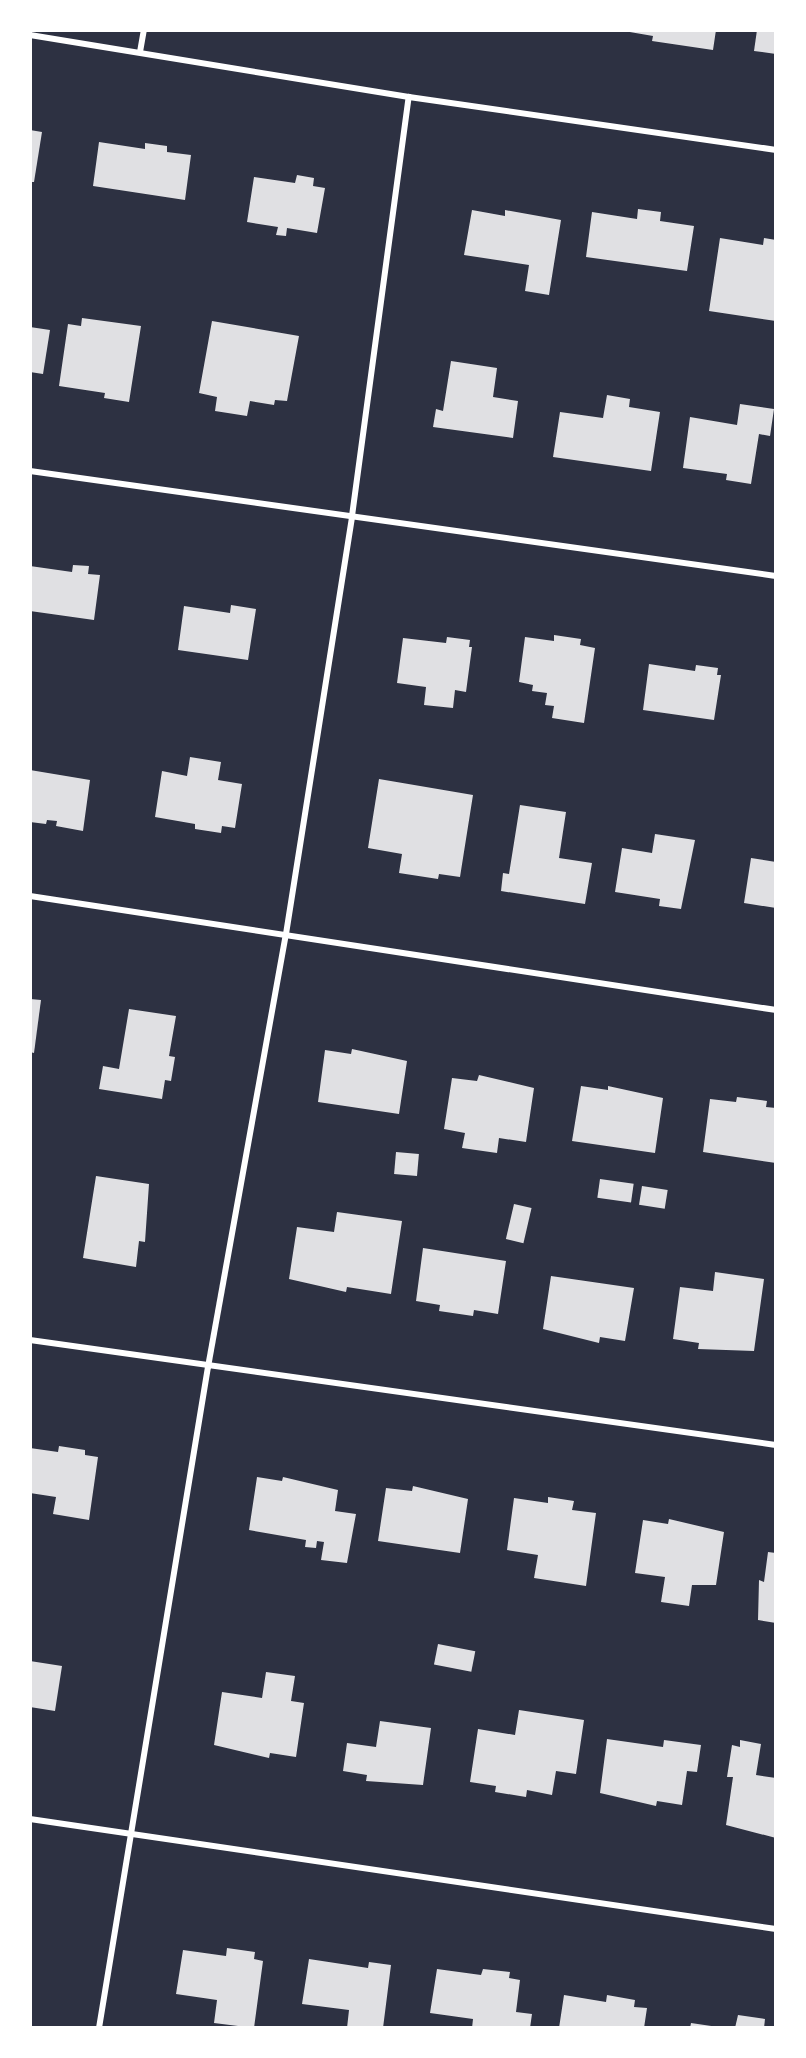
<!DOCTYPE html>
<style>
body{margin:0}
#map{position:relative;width:806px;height:2058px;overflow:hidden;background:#2d3142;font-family:"Exo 2",sans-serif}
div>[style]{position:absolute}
.building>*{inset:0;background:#e0e0e3;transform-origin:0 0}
.minor>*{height:6px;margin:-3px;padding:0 3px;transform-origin:3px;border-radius:3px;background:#fff}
span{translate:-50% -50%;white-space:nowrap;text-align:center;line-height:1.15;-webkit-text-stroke:5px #fff;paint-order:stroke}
.frame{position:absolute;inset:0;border:32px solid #fff;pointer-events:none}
</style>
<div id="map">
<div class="building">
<i style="clip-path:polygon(716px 30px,713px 50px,652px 41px,653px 36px,624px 31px)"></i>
<i style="clip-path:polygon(757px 30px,776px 30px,776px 54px,754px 51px)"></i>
<i style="clip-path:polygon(30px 130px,42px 132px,34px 182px,30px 182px)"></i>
<i style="clip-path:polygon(99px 142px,145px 149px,145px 143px,167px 146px,167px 152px,191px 155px,185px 200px,93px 186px)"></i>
<i style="clip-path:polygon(297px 175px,314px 178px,313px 186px,325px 188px,317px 233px,287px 228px,286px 236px,276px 235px,278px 227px,247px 222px,254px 177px,295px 183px)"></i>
<i style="clip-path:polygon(638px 209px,661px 212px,660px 221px,694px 226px,687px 271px,586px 257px,592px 212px,637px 219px)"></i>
<i style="clip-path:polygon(472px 210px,505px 216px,505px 210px,561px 220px,549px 295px,525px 291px,529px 265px,464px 255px)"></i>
<i style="clip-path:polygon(720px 238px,763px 245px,764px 238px,776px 240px,776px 321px,709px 311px)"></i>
<i style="clip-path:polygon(82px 318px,141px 326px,129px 402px,104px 398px,105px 393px,59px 386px,68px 324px,81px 326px)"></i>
<i style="clip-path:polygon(212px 321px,299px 336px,287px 401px,275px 400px,274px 405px,250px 401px,247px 416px,215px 411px,217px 397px,199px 393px)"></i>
<i style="clip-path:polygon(30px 327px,50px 330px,43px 374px,30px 372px)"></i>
<i style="clip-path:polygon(451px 361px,497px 368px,493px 397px,518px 401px,513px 438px,433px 427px,436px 409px,443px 411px)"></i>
<i style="clip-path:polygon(607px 395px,630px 399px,629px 407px,660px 412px,651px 471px,553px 457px,560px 412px,603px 418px)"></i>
<i style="clip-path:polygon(740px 404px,774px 409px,770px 436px,759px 434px,751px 484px,726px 480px,727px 474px,683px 468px,690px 417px,737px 425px)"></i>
<i style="clip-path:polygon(73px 565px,89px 566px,88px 574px,100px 575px,94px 620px,30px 611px,30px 566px,72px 572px)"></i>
<i style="clip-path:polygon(231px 605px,256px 609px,248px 660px,178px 650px,184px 606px,230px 613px)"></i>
<i style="clip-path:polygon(554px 635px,581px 639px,580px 645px,595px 648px,584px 723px,552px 718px,554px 706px,545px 705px,547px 693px,532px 691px,533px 685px,519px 682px,525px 637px,554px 641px)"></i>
<i style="clip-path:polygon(447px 637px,470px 640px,469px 647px,472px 647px,466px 692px,455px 690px,453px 708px,424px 705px,426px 687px,397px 683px,403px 638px,446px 643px)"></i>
<i style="clip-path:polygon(649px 664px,695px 671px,696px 665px,718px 668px,717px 675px,721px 675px,714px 720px,643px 710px)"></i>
<i style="clip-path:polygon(190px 757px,221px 762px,218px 780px,242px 784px,235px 828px,222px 826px,221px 833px,195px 829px,195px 824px,155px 817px,162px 771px,187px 776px)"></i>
<i style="clip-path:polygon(30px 770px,90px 780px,83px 831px,56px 826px,57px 821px,47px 820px,46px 824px,30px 822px)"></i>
<i style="clip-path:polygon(379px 779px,473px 795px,460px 877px,439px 874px,438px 879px,399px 873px,402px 854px,368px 848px)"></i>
<i style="clip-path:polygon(520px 805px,566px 812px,559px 858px,592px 863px,585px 904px,501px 891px,503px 873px,509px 874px)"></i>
<i style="clip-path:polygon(655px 834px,695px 840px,681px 909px,659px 906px,660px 899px,615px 892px,622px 848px,652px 853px)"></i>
<i style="clip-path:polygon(751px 858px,776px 862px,776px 908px,744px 903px)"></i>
<i style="clip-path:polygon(30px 999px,41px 1000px,34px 1053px,30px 1052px)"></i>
<i style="clip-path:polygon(129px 1009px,176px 1016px,169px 1056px,175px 1057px,171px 1081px,165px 1080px,162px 1099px,99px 1089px,103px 1066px,119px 1069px)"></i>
<i style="clip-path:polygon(352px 1049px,407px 1061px,399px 1114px,318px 1102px,325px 1050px,351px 1054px)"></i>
<i style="clip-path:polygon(479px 1075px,534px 1088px,526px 1142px,499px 1138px,497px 1153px,462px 1148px,465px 1133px,444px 1129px,452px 1078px,477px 1081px)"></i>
<i style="clip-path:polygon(581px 1086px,608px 1090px,608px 1086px,663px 1098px,655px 1153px,572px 1141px)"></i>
<i style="clip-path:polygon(737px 1097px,767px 1101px,766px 1107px,776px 1108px,776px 1163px,703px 1152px,710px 1099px,736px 1102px)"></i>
<i style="left:396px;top:1152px;width:23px;height:22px;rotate:5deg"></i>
<i style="clip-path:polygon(96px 1176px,149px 1184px,145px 1242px,139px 1241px,136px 1267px,83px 1258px)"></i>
<i style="left:600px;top:1179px;width:34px;height:19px;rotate:8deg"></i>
<i style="left:642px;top:1186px;width:26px;height:19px;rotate:9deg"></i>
<i style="left:514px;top:1204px;width:18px;height:36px;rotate:13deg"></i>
<i style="clip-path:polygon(337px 1212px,402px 1221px,391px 1294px,347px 1287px,346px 1292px,289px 1279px,297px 1227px,334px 1232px)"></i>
<i style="clip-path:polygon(423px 1248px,506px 1261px,498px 1314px,474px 1310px,473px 1316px,439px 1311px,440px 1305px,416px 1301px)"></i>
<i style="clip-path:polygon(715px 1272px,764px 1279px,754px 1351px,698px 1349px,699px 1343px,673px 1339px,680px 1287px,713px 1291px)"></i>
<i style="clip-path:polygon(551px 1276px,634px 1288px,625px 1341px,600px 1337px,599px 1343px,543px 1329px)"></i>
<i style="clip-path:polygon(59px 1446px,85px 1450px,85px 1455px,98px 1457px,89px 1520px,53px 1514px,56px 1497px,30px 1493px,30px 1448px,58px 1452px)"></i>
<i style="clip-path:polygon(257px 1477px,282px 1481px,283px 1477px,338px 1490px,335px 1511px,356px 1514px,347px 1563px,321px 1560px,324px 1542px,317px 1541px,316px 1548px,305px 1547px,306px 1540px,249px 1530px)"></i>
<i style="clip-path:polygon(413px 1486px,468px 1499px,460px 1553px,378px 1541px,386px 1488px,412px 1491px)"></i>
<i style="clip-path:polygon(548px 1497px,574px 1501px,572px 1510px,596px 1513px,586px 1586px,534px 1578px,538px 1555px,507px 1550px,514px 1498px,548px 1503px)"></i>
<i style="clip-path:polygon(669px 1519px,724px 1532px,716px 1585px,692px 1585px,689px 1606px,661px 1602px,665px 1577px,635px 1573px,643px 1520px,668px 1524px)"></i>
<i style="clip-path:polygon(768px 1552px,776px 1553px,776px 1623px,758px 1620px,759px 1580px,764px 1582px)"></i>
<i style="left:438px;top:1644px;width:38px;height:21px;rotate:11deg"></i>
<i style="clip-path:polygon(30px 1661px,62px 1666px,55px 1711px,30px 1707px)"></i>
<i style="clip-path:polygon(266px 1672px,295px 1676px,291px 1701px,304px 1703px,296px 1757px,270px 1753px,269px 1758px,214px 1745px,222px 1692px,262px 1698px)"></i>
<i style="clip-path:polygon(519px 1710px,584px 1720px,576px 1774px,556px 1771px,552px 1795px,527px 1790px,526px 1797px,495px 1792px,496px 1786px,470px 1782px,478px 1729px,515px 1735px)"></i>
<i style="clip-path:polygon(380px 1721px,431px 1728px,423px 1785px,366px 1781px,367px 1775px,343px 1771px,347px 1743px,376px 1747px)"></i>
<i style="clip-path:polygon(607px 1739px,663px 1747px,664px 1740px,701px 1745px,697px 1772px,687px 1771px,682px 1805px,657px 1801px,656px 1806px,600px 1793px)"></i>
<i style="clip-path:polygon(740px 1740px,761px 1744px,756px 1775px,776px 1778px,776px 1838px,726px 1825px,733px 1777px,727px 1777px,732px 1745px,740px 1747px)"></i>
<i style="clip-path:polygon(227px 1948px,255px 1952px,254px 1959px,263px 1961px,254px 2028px,214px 2023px,217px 2000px,176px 1994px,183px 1950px,226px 1956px)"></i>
<i style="clip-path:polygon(309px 1959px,368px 1968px,369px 1962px,391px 1965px,383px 2028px,347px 2028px,349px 2010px,302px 2004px)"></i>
<i style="clip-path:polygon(437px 1969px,481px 1975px,483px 1969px,510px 1972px,509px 1978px,520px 1980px,516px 2012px,532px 2014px,530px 2028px,472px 2028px,473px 2019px,430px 2013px)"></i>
<i style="clip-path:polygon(564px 1995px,606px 2002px,607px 1995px,635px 2000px,634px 2007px,647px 2008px,644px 2028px,559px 2028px)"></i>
<i style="clip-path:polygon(738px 2015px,765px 2019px,764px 2028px,735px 2028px)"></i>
<i style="clip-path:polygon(691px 2023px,718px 2027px,718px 2028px,690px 2028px)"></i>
</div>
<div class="minor">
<i style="left:30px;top:35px;width:384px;rotate:9.3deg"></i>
<i style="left:409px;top:97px;width:371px;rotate:8.2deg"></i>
<i style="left:140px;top:52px;width:22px;rotate:-80deg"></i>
<i style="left:30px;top:471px;width:753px;rotate:8.01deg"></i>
<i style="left:30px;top:896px;width:755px;rotate:8.69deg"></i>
<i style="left:30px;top:1340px;width:753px;rotate:8.01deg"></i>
<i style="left:30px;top:1819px;width:754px;rotate:8.39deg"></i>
<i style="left:99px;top:2028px;width:670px;rotate:-80.64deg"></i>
<i style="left:208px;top:1367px;width:440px;rotate:-79.8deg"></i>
<i style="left:286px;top:934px;width:423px;rotate:-81deg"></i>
<i style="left:352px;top:516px;width:423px;rotate:-82.3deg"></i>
</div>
<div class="frame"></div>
</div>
